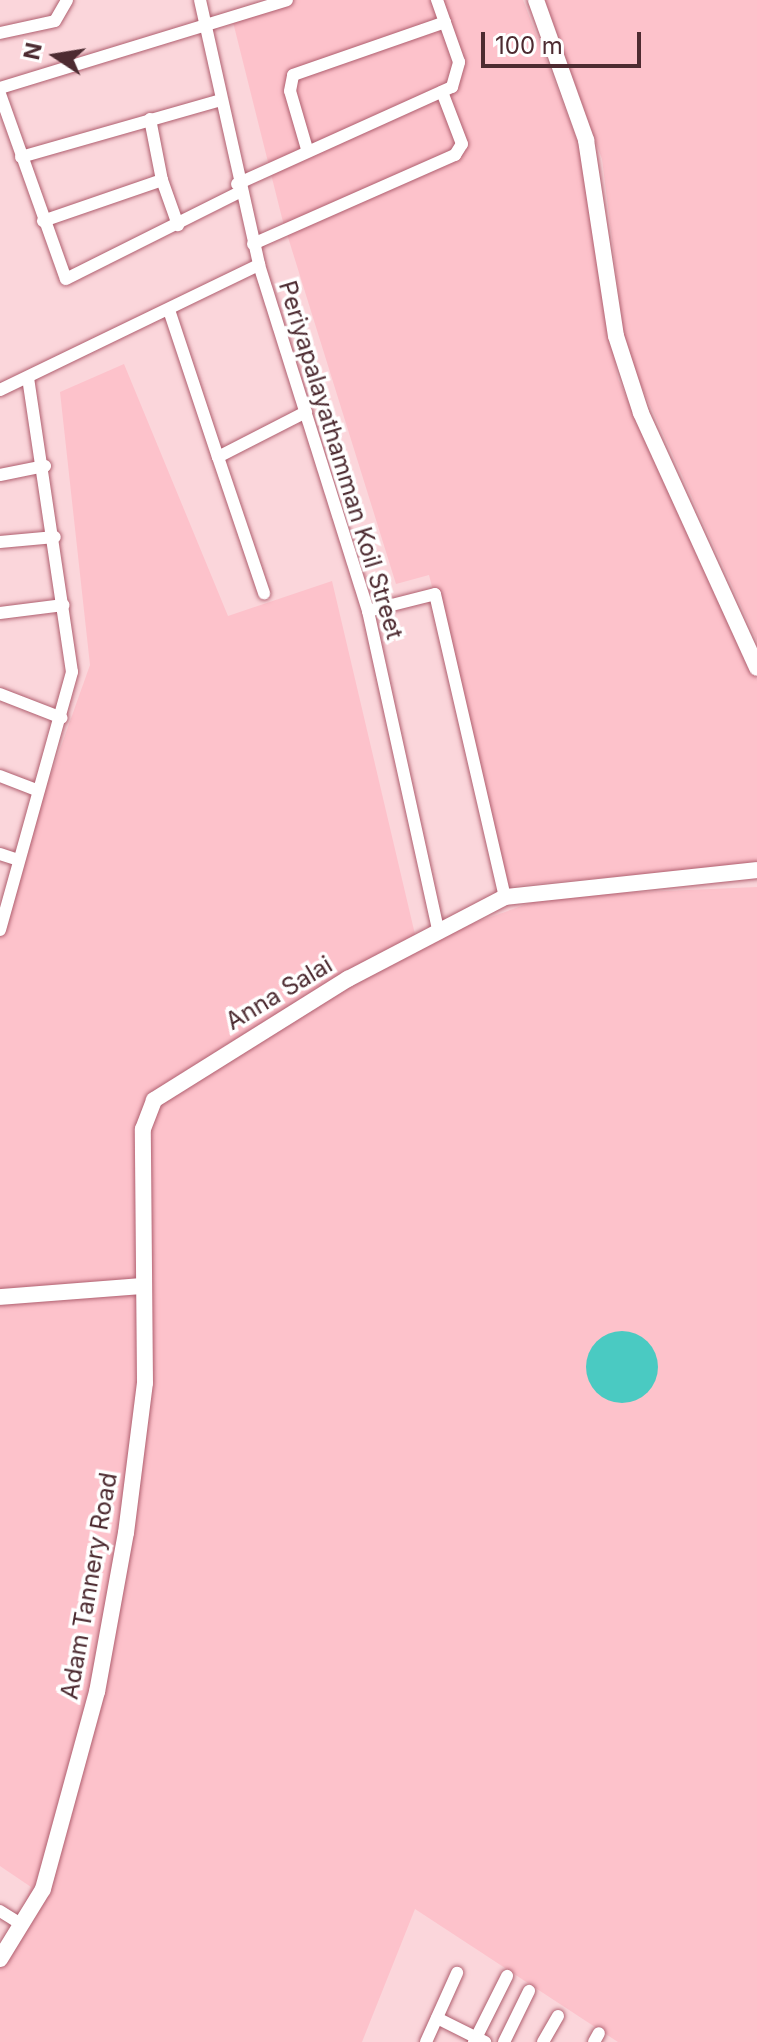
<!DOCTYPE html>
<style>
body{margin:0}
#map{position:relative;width:757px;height:2042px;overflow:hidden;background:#fbd6db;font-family:Inter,sans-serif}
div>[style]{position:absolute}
.built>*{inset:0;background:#fdc2cb}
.water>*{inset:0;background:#4acac2}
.round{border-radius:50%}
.roads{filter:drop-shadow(0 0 2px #af5f6f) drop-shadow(0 0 2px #af5f6f)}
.street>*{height:12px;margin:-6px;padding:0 6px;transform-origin:6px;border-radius:6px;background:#fff}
.secondary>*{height:16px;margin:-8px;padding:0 8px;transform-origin:8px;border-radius:8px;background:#fff}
span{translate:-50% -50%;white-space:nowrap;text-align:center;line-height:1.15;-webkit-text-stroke:7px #fff;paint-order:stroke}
.street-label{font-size:24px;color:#4d2b31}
.north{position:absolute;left:16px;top:16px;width:80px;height:80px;-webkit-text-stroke:6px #fff;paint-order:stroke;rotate:282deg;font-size:22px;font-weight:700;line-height:32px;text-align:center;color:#4d2b31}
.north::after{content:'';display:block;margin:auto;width:28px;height:36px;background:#4d2b31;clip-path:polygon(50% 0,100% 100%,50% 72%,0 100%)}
.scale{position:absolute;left:481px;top:32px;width:160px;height:36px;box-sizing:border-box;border:4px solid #4d2b31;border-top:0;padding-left:10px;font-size:24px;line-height:28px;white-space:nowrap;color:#4d2b31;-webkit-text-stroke:6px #fff;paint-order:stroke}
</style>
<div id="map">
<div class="built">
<i style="clip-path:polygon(294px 0,523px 0,580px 148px,618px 379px,757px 680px,757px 864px,509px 886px,429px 575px,396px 584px,282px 218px,232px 18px)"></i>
<i style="clip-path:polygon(545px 0,757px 0,757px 641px,626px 352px,602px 159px)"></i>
<i style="clip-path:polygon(124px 364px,228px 616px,332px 581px,417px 943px,550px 896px,757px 887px,757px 2042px,618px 2042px,415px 1909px,362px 2042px,0 2042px,0 1964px,31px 1887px,0 1866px,0 918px,90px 665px,60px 392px)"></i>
</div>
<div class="water">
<i class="round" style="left:586px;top:1331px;width:72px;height:72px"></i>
</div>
<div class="roads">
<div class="street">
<i style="left:200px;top:0;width:271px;rotate:77.4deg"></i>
<i style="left:259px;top:265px;width:363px;rotate:72.5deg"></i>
<i style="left:368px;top:611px;width:330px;rotate:77.6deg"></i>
<i style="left:0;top:33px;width:56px;rotate:-12.3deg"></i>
<i style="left:55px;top:21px;width:24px;rotate:-60deg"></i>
<i style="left:0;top:88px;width:300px;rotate:-17deg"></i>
<i style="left:0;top:94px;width:196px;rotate:70.4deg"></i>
<i style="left:66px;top:279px;width:195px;rotate:-26.6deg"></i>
<i style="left:150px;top:119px;width:62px;rotate:78.9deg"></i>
<i style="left:307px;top:149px;width:60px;rotate:-106.3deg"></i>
<i style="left:290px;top:91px;width:16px;rotate:-79deg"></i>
<i style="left:293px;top:75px;width:161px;rotate:-19.2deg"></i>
<i style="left:21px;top:157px;width:208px;rotate:-15.9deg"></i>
<i style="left:237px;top:184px;width:236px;rotate:-24.3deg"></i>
<i style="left:452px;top:87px;width:26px;rotate:-74deg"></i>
<i style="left:459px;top:62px;width:66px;rotate:-109.5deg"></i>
<i style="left:43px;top:221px;width:126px;rotate:-19deg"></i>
<i style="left:162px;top:180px;width:48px;rotate:70.4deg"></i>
<i style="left:253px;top:244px;width:221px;rotate:-23.8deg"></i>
<i style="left:455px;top:155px;width:13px;rotate:-58deg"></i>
<i style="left:462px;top:144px;width:56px;rotate:-111deg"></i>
<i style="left:169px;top:310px;width:155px;rotate:71.6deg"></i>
<i style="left:218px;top:457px;width:99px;rotate:-27.1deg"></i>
<i style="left:0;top:390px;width:288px;rotate:-25.8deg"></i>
<i style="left:218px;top:457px;width:144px;rotate:71.3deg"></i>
<i style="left:0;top:475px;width:46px;rotate:-11.3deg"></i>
<i style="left:0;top:542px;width:55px;rotate:-5.2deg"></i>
<i style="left:368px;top:611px;width:69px;rotate:-14.2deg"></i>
<i style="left:435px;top:594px;width:311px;rotate:77deg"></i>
<i style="left:0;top:613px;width:64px;rotate:-7.2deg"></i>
<i style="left:0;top:694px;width:66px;rotate:21.2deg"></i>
<i style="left:0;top:776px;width:40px;rotate:21deg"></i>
<i style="left:0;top:854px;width:19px;rotate:18deg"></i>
<i style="left:0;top:930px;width:268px;rotate:-74.4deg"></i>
<i style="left:72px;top:672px;width:297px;rotate:-98.5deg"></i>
<i style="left:0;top:1911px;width:26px;rotate:32deg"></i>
<i style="left:437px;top:2018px;width:54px;rotate:26.6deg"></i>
<i style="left:426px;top:2042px;width:76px;rotate:-65.8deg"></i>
<i style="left:474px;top:2042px;width:74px;rotate:-63.4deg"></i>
<i style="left:504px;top:2042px;width:57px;rotate:-63.9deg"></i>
<i style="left:543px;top:2042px;width:30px;rotate:-60deg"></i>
<i style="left:594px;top:2042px;width:10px;rotate:-61deg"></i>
</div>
<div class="secondary">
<i style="left:536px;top:0;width:149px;rotate:70.3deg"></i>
<i style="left:586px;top:140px;width:198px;rotate:81.3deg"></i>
<i style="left:616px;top:336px;width:81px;rotate:72deg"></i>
<i style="left:641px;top:413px;width:280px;rotate:65.5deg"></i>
<i style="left:0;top:1297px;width:144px;rotate:-4.4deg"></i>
<i style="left:0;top:1959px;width:82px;rotate:-58.4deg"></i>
<i style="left:43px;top:1889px;width:204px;rotate:-74.7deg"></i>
<i style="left:97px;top:1692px;width:162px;rotate:-79.7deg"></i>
<i style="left:126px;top:1533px;width:151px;rotate:-82.8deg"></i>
<i style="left:145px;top:1383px;width:254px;rotate:-90.5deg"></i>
<i style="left:143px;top:1129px;width:31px;rotate:-69deg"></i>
<i style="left:154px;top:1100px;width:229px;rotate:-32deg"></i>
<i style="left:348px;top:979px;width:177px;rotate:-27.6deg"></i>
<i style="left:505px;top:897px;width:253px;rotate:-6.1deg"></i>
</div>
</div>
<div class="street-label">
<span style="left:341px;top:460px;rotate:73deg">Periyapalayathamman Koil Street</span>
<span style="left:279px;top:993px;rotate:-31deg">Anna Salai</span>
<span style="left:89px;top:1586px;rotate:-80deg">Adam Tannery Road</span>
</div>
<div class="north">N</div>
<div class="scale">100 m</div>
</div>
